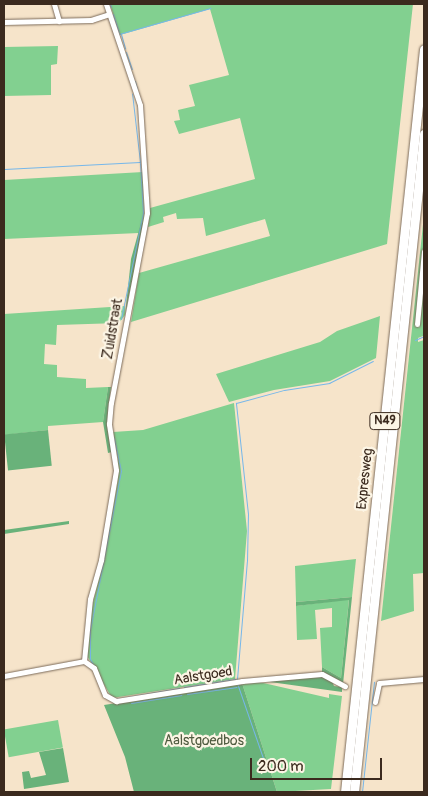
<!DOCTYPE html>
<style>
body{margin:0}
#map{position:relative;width:428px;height:796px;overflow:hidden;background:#f6e4ca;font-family:Pangolin,sans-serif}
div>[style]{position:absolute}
.green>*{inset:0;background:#82d090;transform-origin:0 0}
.forest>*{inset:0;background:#69b27a;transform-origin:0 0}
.stream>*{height:1px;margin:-0.5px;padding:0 0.5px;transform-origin:0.5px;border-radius:0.5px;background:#76b7ea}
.roads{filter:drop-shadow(0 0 1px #7c6b5a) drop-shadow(0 0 1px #7c6b5a)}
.minor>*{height:5px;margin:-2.5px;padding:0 2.5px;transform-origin:2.5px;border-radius:2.5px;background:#fff}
.trunk>*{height:9px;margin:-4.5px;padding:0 4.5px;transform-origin:4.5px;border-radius:4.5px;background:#fff}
span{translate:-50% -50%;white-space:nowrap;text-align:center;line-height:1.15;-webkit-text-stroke:4.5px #fcf5e5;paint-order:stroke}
.shield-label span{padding:1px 4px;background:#fcf5e5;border:1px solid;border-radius:4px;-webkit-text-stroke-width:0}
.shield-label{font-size:12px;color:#3b2a1e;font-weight:700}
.street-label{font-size:14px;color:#3b2a1e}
.park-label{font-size:14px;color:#505c40}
.frame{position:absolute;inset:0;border:5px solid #3b2a1e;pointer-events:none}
.scale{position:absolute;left:250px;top:758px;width:132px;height:22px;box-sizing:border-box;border:2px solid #3b2a1e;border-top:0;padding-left:6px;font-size:15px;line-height:18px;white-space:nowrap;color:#3b2a1e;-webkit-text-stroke:4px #fcf5e5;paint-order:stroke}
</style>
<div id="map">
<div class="green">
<i style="clip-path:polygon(110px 4px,413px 4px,387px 244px,131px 322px,139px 273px,270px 236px,265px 219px,206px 236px,203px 218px,177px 219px,176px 213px,163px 217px,164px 222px,148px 227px,150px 208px,255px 179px,240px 118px,179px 134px,174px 121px,180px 120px,178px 110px,195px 106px,189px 85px,229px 75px,210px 9px,120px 35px)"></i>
<i style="clip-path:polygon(58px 46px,57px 64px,51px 65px,51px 95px,4px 96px,4px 47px)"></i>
<i style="clip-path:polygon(143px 172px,144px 224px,139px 233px,4px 239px,4px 180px)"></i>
<i style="clip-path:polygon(424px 215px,424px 322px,423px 336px,418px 338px,418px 342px,424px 340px,424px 573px,413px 574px,414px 611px,381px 621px)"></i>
<i style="clip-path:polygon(125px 306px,125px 315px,119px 323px,57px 325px,56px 345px,45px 344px,44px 364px,57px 365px,57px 377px,86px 379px,86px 388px,108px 387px,103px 422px,48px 426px,48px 430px,4px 435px,4px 314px)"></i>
<i style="clip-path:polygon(380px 316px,376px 358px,330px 381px,274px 390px,229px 402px,216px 374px,320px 342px,337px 331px)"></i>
<i style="clip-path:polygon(234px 403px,247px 531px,235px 679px,112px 698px,86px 654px,91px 611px,104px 558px,118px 480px,118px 459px,113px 432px,143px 430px)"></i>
<i style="clip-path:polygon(356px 559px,352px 597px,296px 602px,295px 566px)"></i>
<i style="clip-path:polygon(349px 599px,341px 678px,322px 667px,320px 628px,332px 627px,332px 608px,315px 610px,317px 639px,297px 640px,296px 606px)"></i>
<i style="clip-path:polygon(259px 682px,329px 698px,329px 694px,342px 696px,331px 789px,277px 792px,242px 683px)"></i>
<i style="left:58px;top:720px;width:28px;height:55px;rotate:80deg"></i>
</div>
<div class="forest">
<i style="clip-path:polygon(141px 223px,144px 224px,125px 315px,131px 259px)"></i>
<i style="clip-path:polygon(108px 387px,111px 387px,109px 404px,112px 452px,108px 453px,103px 422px)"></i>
<i style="left:48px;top:430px;width:36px;height:44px;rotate:84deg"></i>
<i style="clip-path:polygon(69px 521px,69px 524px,4px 534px,4px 530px)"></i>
<i style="clip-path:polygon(352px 597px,343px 684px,322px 672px,322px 667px,341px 678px,349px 600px,296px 606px,296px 602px)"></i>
<i style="clip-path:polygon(321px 676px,332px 681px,334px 686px,342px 687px,342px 692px,270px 682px,271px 680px)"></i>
<i style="clip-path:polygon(242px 683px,277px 792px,134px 792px,125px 757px,104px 705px)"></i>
<i style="clip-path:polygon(63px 748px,69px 782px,24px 789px,22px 772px,29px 771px,31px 778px,46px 775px,39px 752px)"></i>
</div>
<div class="stream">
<i style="left:110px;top:4px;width:3px;rotate:72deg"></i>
<i style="left:113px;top:14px;width:19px;rotate:72deg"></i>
<i style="left:119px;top:34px;width:95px;rotate:-15.9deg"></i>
<i style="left:121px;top:34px;width:15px;rotate:74deg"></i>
<i style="left:126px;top:52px;width:18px;rotate:71deg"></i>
<i style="left:135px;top:81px;width:8px;rotate:76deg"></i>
<i style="left:4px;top:169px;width:136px;rotate:-2.9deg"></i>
<i style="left:140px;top:162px;width:69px;rotate:-96.6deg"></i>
<i style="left:121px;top:319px;width:108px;rotate:-78.3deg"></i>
<i style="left:143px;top:213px;width:50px;rotate:-93.4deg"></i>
<i style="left:423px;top:337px;width:17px;rotate:-87deg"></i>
<i style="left:415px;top:340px;width:10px;rotate:-24deg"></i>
<i style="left:237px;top:679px;width:118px;rotate:-85.2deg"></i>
<i style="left:247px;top:561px;width:47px;rotate:-88.8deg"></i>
<i style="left:248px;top:514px;width:112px;rotate:-96.2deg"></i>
<i style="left:236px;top:403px;width:50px;rotate:-15.2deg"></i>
<i style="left:284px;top:390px;width:46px;rotate:-8.8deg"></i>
<i style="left:329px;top:383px;width:49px;rotate:-26.6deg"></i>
<i style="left:237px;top:683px;width:79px;rotate:70.9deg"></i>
<i style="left:103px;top:684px;width:29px;rotate:-117deg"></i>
<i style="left:90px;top:658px;width:28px;rotate:-90deg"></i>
<i style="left:90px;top:630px;width:162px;rotate:-79deg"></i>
<i style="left:121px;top:471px;width:34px;rotate:-102deg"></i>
<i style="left:184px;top:687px;width:52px;rotate:-8.9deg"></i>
<i style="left:187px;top:694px;width:50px;rotate:-8deg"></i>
<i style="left:116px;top:699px;width:64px;rotate:-9.9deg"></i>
<i style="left:131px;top:703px;width:51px;rotate:-9.1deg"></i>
<i style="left:362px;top:792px;width:111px;rotate:-83.8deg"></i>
</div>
<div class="roads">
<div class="minor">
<i style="left:54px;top:4px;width:18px;rotate:74deg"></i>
<i style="left:4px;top:22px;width:87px;rotate:-1.3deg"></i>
<i style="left:91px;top:20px;width:19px;rotate:-18deg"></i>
<i style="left:417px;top:324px;width:73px;rotate:-84.5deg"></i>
<i style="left:84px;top:661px;width:62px;rotate:-84.5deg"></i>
<i style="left:90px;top:599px;width:41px;rotate:-74.2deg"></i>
<i style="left:101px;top:560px;width:91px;rotate:-80.5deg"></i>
<i style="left:116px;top:470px;width:47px;rotate:-98.7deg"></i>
<i style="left:109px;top:424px;width:21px;rotate:-85deg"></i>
<i style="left:111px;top:403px;width:193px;rotate:-79.3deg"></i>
<i style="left:147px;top:213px;width:108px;rotate:-93.7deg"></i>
<i style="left:140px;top:105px;width:107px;rotate:-108.6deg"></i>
<i style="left:84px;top:661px;width:12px;rotate:35deg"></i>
<i style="left:94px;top:668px;width:29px;rotate:68deg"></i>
<i style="left:105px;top:695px;width:13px;rotate:29deg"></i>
<i style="left:116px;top:701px;width:128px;rotate:-9deg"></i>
<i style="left:242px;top:681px;width:80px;rotate:-5deg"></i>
<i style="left:322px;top:674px;width:26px;rotate:28deg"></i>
<i style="left:4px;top:676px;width:81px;rotate:-10.6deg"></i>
<i style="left:375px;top:702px;width:19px;rotate:-78deg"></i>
<i style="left:379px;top:683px;width:45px;rotate:-5.1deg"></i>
</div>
<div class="trunk">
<i style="left:345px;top:792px;width:747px;rotate:-83.93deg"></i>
<i style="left:354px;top:792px;width:662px;rotate:-83.93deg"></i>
</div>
</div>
<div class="shield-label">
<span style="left:385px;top:421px">N49</span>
</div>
<div class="street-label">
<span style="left:113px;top:329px;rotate:-80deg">Zuidstraat</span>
<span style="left:365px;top:479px;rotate:-84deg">Expresweg</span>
<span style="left:203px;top:676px;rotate:-9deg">Aalstgoed</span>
</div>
<div class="park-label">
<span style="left:204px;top:741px">Aalstgoedbos</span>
</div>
<div class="frame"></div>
<div class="scale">200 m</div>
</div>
